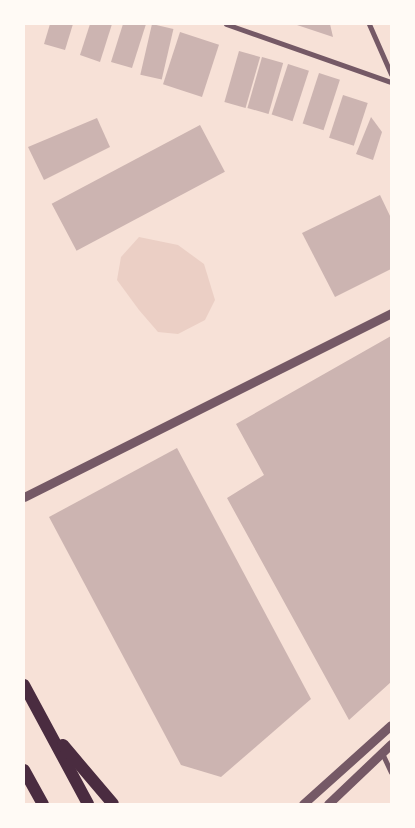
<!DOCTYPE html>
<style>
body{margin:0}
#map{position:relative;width:415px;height:828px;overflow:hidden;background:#f7e1d7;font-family:"Alegreya Sans",sans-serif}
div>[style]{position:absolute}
.green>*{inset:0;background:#ebcfc5}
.building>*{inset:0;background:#ccb4b1;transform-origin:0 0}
.minor>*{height:5px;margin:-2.5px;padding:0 2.5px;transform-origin:2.5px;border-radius:2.5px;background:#755966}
.tertiary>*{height:9px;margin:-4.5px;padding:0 4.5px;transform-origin:4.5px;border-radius:4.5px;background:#755966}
.primary>*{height:12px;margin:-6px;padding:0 6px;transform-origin:6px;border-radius:6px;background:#4a2c40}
span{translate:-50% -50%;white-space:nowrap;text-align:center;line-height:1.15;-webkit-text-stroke:5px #fffaf5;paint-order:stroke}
.frame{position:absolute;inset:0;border:25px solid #fffaf5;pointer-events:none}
</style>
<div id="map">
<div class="green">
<i style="clip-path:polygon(139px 237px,178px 245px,204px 264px,215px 300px,205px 320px,178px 334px,158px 332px,139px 310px,117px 280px,121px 257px)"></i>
</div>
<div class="building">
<i style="clip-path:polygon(50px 24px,73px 24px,65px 50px,44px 44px)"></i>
<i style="clip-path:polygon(90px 24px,112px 24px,100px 62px,80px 55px)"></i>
<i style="clip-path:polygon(123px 24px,146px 24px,132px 68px,111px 62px)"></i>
<i style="left:152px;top:24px;width:22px;height:52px;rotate:13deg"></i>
<i style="clip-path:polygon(294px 24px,330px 24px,333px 37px)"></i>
<i style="left:180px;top:32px;width:41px;height:55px;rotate:18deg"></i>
<i style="left:239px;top:51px;width:22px;height:53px;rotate:16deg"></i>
<i style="left:262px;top:57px;width:22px;height:53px;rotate:16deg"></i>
<i style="left:288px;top:64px;width:22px;height:53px;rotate:18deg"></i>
<i style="left:319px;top:73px;width:22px;height:53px;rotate:18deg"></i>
<i style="left:343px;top:95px;width:26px;height:45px;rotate:18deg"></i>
<i style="clip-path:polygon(371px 117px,382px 132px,373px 160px,356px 154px)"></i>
<i style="clip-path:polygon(97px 118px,110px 147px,44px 180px,28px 147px)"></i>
<i style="left:200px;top:125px;width:53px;height:168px;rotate:62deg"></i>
<i style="clip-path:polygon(380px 195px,391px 218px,391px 269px,335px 297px,302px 233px)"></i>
<i style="clip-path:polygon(391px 336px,391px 682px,349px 720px,227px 498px,264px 475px,236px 424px)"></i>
<i style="clip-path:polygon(177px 448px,311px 699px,221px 777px,181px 765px,49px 517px)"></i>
</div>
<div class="minor">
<i style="left:226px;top:24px;width:175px;rotate:19.4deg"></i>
<i style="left:369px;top:24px;width:55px;rotate:66.3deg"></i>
<i style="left:382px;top:753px;width:21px;rotate:65deg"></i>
</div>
<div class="tertiary">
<i style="left:24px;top:497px;width:411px;rotate:-26.6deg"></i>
<i style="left:303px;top:804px;width:118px;rotate:-41.9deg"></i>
<i style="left:328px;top:804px;width:87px;rotate:-43.6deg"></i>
</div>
<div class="primary">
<i style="left:24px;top:685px;width:135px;rotate:61.7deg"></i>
<i style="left:63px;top:745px;width:77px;rotate:49.7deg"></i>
<i style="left:24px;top:770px;width:39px;rotate:61deg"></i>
</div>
<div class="frame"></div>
</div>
